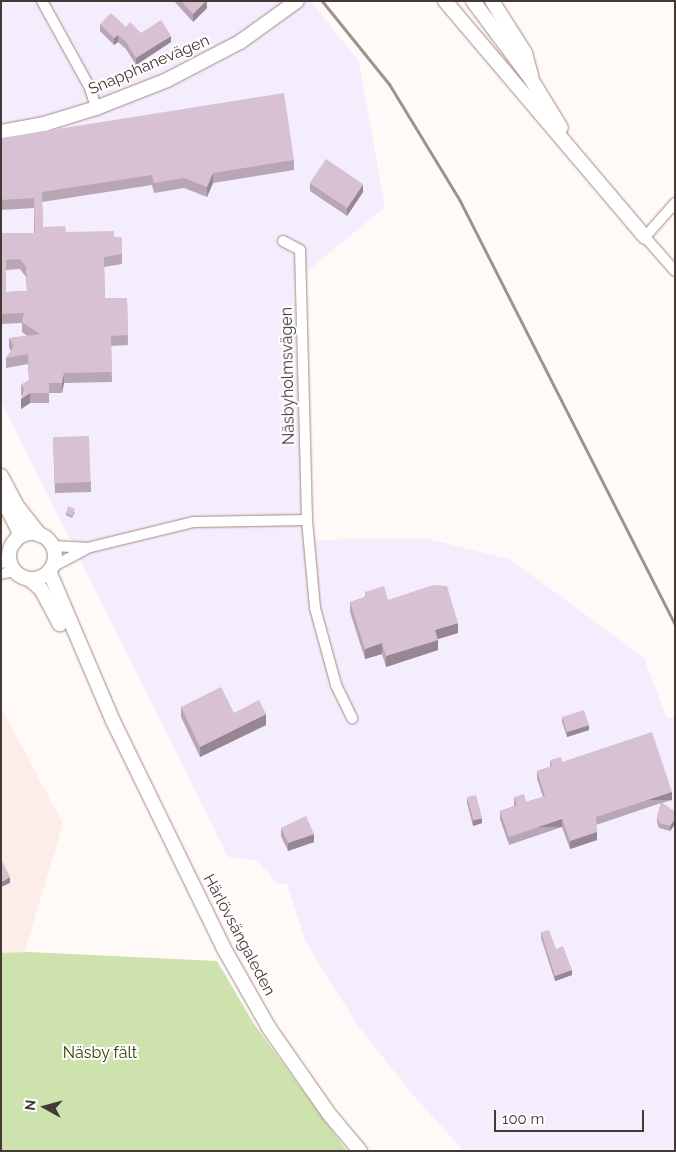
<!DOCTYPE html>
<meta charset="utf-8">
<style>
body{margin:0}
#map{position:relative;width:676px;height:1152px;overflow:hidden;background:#fff9f7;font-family:Raleway,sans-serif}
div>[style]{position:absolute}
.built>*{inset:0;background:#fcede8}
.industrial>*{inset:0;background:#f4edfe}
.green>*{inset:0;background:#cde2ac}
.roads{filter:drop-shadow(0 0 1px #a2897f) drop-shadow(0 0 1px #a2897f)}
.minor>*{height:10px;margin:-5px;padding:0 5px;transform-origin:5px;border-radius:5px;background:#fff}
.major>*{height:14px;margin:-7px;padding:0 7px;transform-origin:7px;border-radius:7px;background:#fff}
.major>.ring{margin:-7px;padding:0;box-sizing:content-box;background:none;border:14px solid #fff;border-radius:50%}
.rail>*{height:3px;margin:-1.5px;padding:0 1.5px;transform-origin:1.5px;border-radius:1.5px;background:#9c9390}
.wall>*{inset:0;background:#b9a6b5}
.shaded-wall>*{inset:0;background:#968793;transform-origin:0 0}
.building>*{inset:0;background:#d7c1d2;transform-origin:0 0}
span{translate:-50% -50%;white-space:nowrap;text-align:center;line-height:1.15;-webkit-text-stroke:4px #fff;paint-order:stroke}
.street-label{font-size:16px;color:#443935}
.park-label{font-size:16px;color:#304200}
.frame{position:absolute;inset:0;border:2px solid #443935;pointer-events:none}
.north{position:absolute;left:20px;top:1082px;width:50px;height:50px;-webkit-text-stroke:4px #fff;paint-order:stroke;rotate:277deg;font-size:14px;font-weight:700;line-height:20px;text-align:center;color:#443935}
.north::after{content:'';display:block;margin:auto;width:18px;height:22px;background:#443935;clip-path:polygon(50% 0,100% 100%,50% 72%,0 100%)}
.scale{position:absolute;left:494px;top:1110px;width:150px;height:22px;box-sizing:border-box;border:2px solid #443935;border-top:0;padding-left:6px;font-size:15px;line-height:18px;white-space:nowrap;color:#443935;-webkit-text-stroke:4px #fff;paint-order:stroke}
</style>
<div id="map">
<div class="built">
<i style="clip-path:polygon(1px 707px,63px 824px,24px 954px,1px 962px)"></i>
</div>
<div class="industrial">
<i style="clip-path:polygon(1px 1px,311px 1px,359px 62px,385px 207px,294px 282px,304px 540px,425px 538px,511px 560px,644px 658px,667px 719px,675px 716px,674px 1151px,464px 1151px,413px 1095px,358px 1026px,305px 941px,287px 884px,277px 884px,258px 861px,228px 857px,1px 401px)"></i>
</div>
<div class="green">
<i style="clip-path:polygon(28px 952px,217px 961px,254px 1024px,347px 1151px,1px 1151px,1px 953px)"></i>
</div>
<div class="roads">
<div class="minor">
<i style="left:42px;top:1px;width:99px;rotate:61.1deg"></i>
<i style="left:90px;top:88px;width:21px;rotate:73deg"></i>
<i style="left:675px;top:203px;width:45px;rotate:131.4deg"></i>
<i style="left:645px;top:237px;width:45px;rotate:48.6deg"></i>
<i style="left:283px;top:241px;width:19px;rotate:28deg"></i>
<i style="left:300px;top:250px;width:270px;rotate:88.5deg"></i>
<i style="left:52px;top:546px;width:34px;rotate:3deg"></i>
<i style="left:1px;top:563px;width:5px;rotate:-22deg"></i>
<i style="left:6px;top:561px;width:13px;rotate:-72deg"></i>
<i style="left:52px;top:567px;width:40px;rotate:-28deg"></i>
<i style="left:87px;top:548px;width:110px;rotate:-13.7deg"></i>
<i style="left:194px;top:522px;width:113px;rotate:-1deg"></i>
<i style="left:307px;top:520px;width:88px;rotate:84.8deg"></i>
<i style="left:315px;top:608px;width:80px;rotate:74.7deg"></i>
<i style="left:336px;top:685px;width:37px;rotate:64deg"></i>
<i style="left:1px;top:574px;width:13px;rotate:-13deg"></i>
</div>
<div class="major">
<i style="left:445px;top:1px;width:309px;rotate:49.7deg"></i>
<i style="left:473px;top:1px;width:97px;rotate:53.4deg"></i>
<i style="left:531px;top:79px;width:57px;rotate:58.5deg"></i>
<i style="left:492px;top:1px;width:62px;rotate:57.6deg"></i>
<i style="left:525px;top:53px;width:24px;rotate:75deg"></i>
<i style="left:1px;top:132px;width:44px;rotate:-10.5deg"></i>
<i style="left:44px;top:124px;width:54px;rotate:-17.1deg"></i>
<i style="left:96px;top:108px;width:76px;rotate:-21.5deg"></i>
<i style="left:167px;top:80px;width:82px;rotate:-27.5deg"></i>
<i style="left:240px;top:42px;width:70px;rotate:-35.7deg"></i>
<i style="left:1px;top:476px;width:34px;rotate:62deg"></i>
<i style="left:17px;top:506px;width:37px;rotate:52deg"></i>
<i style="left:1px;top:497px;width:36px;rotate:62deg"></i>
<i style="left:18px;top:529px;width:6px;rotate:81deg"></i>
<i style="left:19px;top:535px;width:9px;rotate:122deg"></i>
<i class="ring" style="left:9px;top:533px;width:32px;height:32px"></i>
<i style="left:49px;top:571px;width:163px;rotate:66.9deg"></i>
<i style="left:113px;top:721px;width:251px;rotate:64deg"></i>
<i style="left:223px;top:947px;width:93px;rotate:60.4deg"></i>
<i style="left:269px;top:1028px;width:105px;rotate:55.1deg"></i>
<i style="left:329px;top:1114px;width:48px;rotate:50deg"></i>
<i style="left:29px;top:579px;width:16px;rotate:40deg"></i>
<i style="left:41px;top:589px;width:40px;rotate:62deg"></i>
</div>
</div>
<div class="rail">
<i style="left:322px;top:1px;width:107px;rotate:51.1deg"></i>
<i style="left:389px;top:84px;width:137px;rotate:58.7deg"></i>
<i style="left:460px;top:201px;width:475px;rotate:63.1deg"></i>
</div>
<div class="wall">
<i style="clip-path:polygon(174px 1px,207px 1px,207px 8px,193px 22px)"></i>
<i style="clip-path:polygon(100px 24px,126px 27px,141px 33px,171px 42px,136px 65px,126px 49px,118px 42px,114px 45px,100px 31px)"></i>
<i style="clip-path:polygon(evenodd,1px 138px,294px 160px,294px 170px,213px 183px,207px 197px,184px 188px,154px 193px,152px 185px,42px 202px,43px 227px,66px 232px,114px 237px,122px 238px,122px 264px,104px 267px,105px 298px,127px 298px,128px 345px,111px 346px,112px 382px,64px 383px,62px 393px,49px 393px,49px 403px,30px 403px,21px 409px,22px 396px,21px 395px,21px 385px,29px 380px,28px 364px,6px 368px,6px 358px,11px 351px,9px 348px,9px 338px,27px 336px,22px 332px,22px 323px,1px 324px,1px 233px,34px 233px,34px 208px,1px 210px,1px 138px,20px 269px,26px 277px,27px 291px,6px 292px,6px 270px,20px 269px)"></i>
<i style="clip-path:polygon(310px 183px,363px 192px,347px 216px,310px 191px)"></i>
<i style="clip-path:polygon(53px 438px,91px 482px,91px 492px,55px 493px)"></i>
<i style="clip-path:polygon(75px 512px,72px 518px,66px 515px,66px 513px)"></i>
<i style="clip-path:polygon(365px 592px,388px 600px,458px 633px,438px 639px,438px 650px,386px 667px,382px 654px,365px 659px,350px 612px,350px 602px,365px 597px)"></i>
<i style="clip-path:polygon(181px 707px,234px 713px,266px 725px,200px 757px,181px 717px)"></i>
<i style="clip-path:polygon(562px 717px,589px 730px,567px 737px,562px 722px)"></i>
<i style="clip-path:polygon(550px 760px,562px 762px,672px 800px,662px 803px,675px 813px,675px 824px,670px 831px,659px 828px,657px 822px,657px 817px,661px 803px,596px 825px,597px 840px,570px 849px,562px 827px,509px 845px,500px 819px,500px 811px,514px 806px,514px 797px,526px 802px,543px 797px,537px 779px,537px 771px,550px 767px)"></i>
<i style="clip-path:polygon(467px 798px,482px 823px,473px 826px,467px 803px)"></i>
<i style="clip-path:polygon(281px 828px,314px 842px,288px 851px,281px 836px)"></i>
<i style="clip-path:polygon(541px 932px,556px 949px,572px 975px,555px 981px,541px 938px)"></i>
</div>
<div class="shaded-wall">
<i style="clip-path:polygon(206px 1px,207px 8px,193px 22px,193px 14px)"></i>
<i style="clip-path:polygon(118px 35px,118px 42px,114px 45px,114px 38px)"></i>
<i style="clip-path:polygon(171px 36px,171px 42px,136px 65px,136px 58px)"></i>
<i style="clip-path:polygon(213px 173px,213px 183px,207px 197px,207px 187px)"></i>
<i style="clip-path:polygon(363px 184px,363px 192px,347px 216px,347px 208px)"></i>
<i style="clip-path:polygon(64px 373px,64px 383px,62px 393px,62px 383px)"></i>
<i style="clip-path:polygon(30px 393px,30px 403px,21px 409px,21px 399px)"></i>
<i style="clip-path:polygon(458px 623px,458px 633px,435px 640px,435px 630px)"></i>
<i style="clip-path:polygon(438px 640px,438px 650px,386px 667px,386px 656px)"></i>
<i style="clip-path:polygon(382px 643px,382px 654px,365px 659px,365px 649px)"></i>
<i style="clip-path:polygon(266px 714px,266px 725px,200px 757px,200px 747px)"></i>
<i style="clip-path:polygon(589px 725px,589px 730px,567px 737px,567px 731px)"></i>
<i style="left:672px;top:792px;width:8px;height:80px;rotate:90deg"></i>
<i style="clip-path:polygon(482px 818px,482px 823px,473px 826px,473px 820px)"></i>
<i style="left:562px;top:819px;width:8px;height:56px;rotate:90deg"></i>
<i style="clip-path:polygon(675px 819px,675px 824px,670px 831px,670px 826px)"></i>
<i style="clip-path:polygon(597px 832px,597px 840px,570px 849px,570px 841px)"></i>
<i style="clip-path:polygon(314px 834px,314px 842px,288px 851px,288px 843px)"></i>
<i style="clip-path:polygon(10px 877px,10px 883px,1px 887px,1px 882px)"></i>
<i style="clip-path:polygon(572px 970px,572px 975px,555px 981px,555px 976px)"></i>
</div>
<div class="building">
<i style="clip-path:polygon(181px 1px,206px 1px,193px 14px)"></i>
<i style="clip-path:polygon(111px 13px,126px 27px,130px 22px,141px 33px,161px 20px,171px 36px,136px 58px,126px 42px,118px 35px,114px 38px,100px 24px)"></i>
<i style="clip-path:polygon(evenodd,284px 93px,294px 160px,213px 173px,207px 187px,184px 178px,154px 183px,152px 175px,42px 192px,43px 227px,65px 226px,66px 232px,114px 231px,114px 237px,122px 238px,122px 254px,104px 257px,105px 298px,127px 298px,128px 335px,111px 336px,112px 372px,64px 373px,62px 383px,49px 383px,49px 393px,30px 393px,21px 399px,24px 389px,21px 385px,29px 380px,28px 354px,6px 358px,14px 346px,9px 338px,40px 334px,22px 322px,24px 313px,1px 314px,1px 233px,35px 233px,34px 198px,1px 200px,1px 138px,284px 93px,20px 259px,26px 267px,27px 291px,6px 292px,6px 260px,20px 259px)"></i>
<i style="left:326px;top:159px;width:45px;height:29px;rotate:34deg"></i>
<i style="left:89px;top:436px;width:46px;height:36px;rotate:88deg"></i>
<i style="clip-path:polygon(68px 506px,75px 509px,72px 516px,66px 513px)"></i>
<i style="clip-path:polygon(433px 585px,447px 586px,458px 623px,435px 630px,438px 640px,386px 656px,382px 643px,365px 649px,350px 602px,366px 597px,365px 592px,384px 586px,388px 600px)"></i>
<i style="clip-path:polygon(221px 687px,234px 713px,259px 700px,266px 714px,200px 747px,181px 707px)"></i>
<i style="left:584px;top:710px;width:16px;height:23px;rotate:72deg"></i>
<i style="clip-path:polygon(652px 732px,672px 792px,596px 817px,597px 832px,570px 841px,562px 819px,509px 837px,500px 811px,517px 805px,514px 797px,524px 794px,526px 802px,545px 796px,537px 771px,552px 766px,550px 760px,561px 757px,562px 762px)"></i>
<i style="left:476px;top:795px;width:24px;height:9px;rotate:75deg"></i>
<i style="clip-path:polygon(661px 802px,674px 811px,675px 819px,670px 826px,659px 823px,657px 817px)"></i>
<i style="clip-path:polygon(306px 816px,314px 834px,288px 843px,281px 828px)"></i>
<i style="clip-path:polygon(1px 859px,10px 877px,1px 882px)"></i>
<i style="clip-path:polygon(549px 930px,556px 949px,563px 946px,572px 970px,555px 976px,541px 932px)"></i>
</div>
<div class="street-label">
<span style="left:149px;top:65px;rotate:-23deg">Snapphanevägen</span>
<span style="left:288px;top:376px;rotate:-91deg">Näsbyholmsvägen</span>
<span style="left:239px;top:935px;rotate:62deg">Härlövsängaleden</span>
</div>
<div class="park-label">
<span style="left:100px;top:1053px">Näsby fält</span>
</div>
<div class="frame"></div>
<div class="north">N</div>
<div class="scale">100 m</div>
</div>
